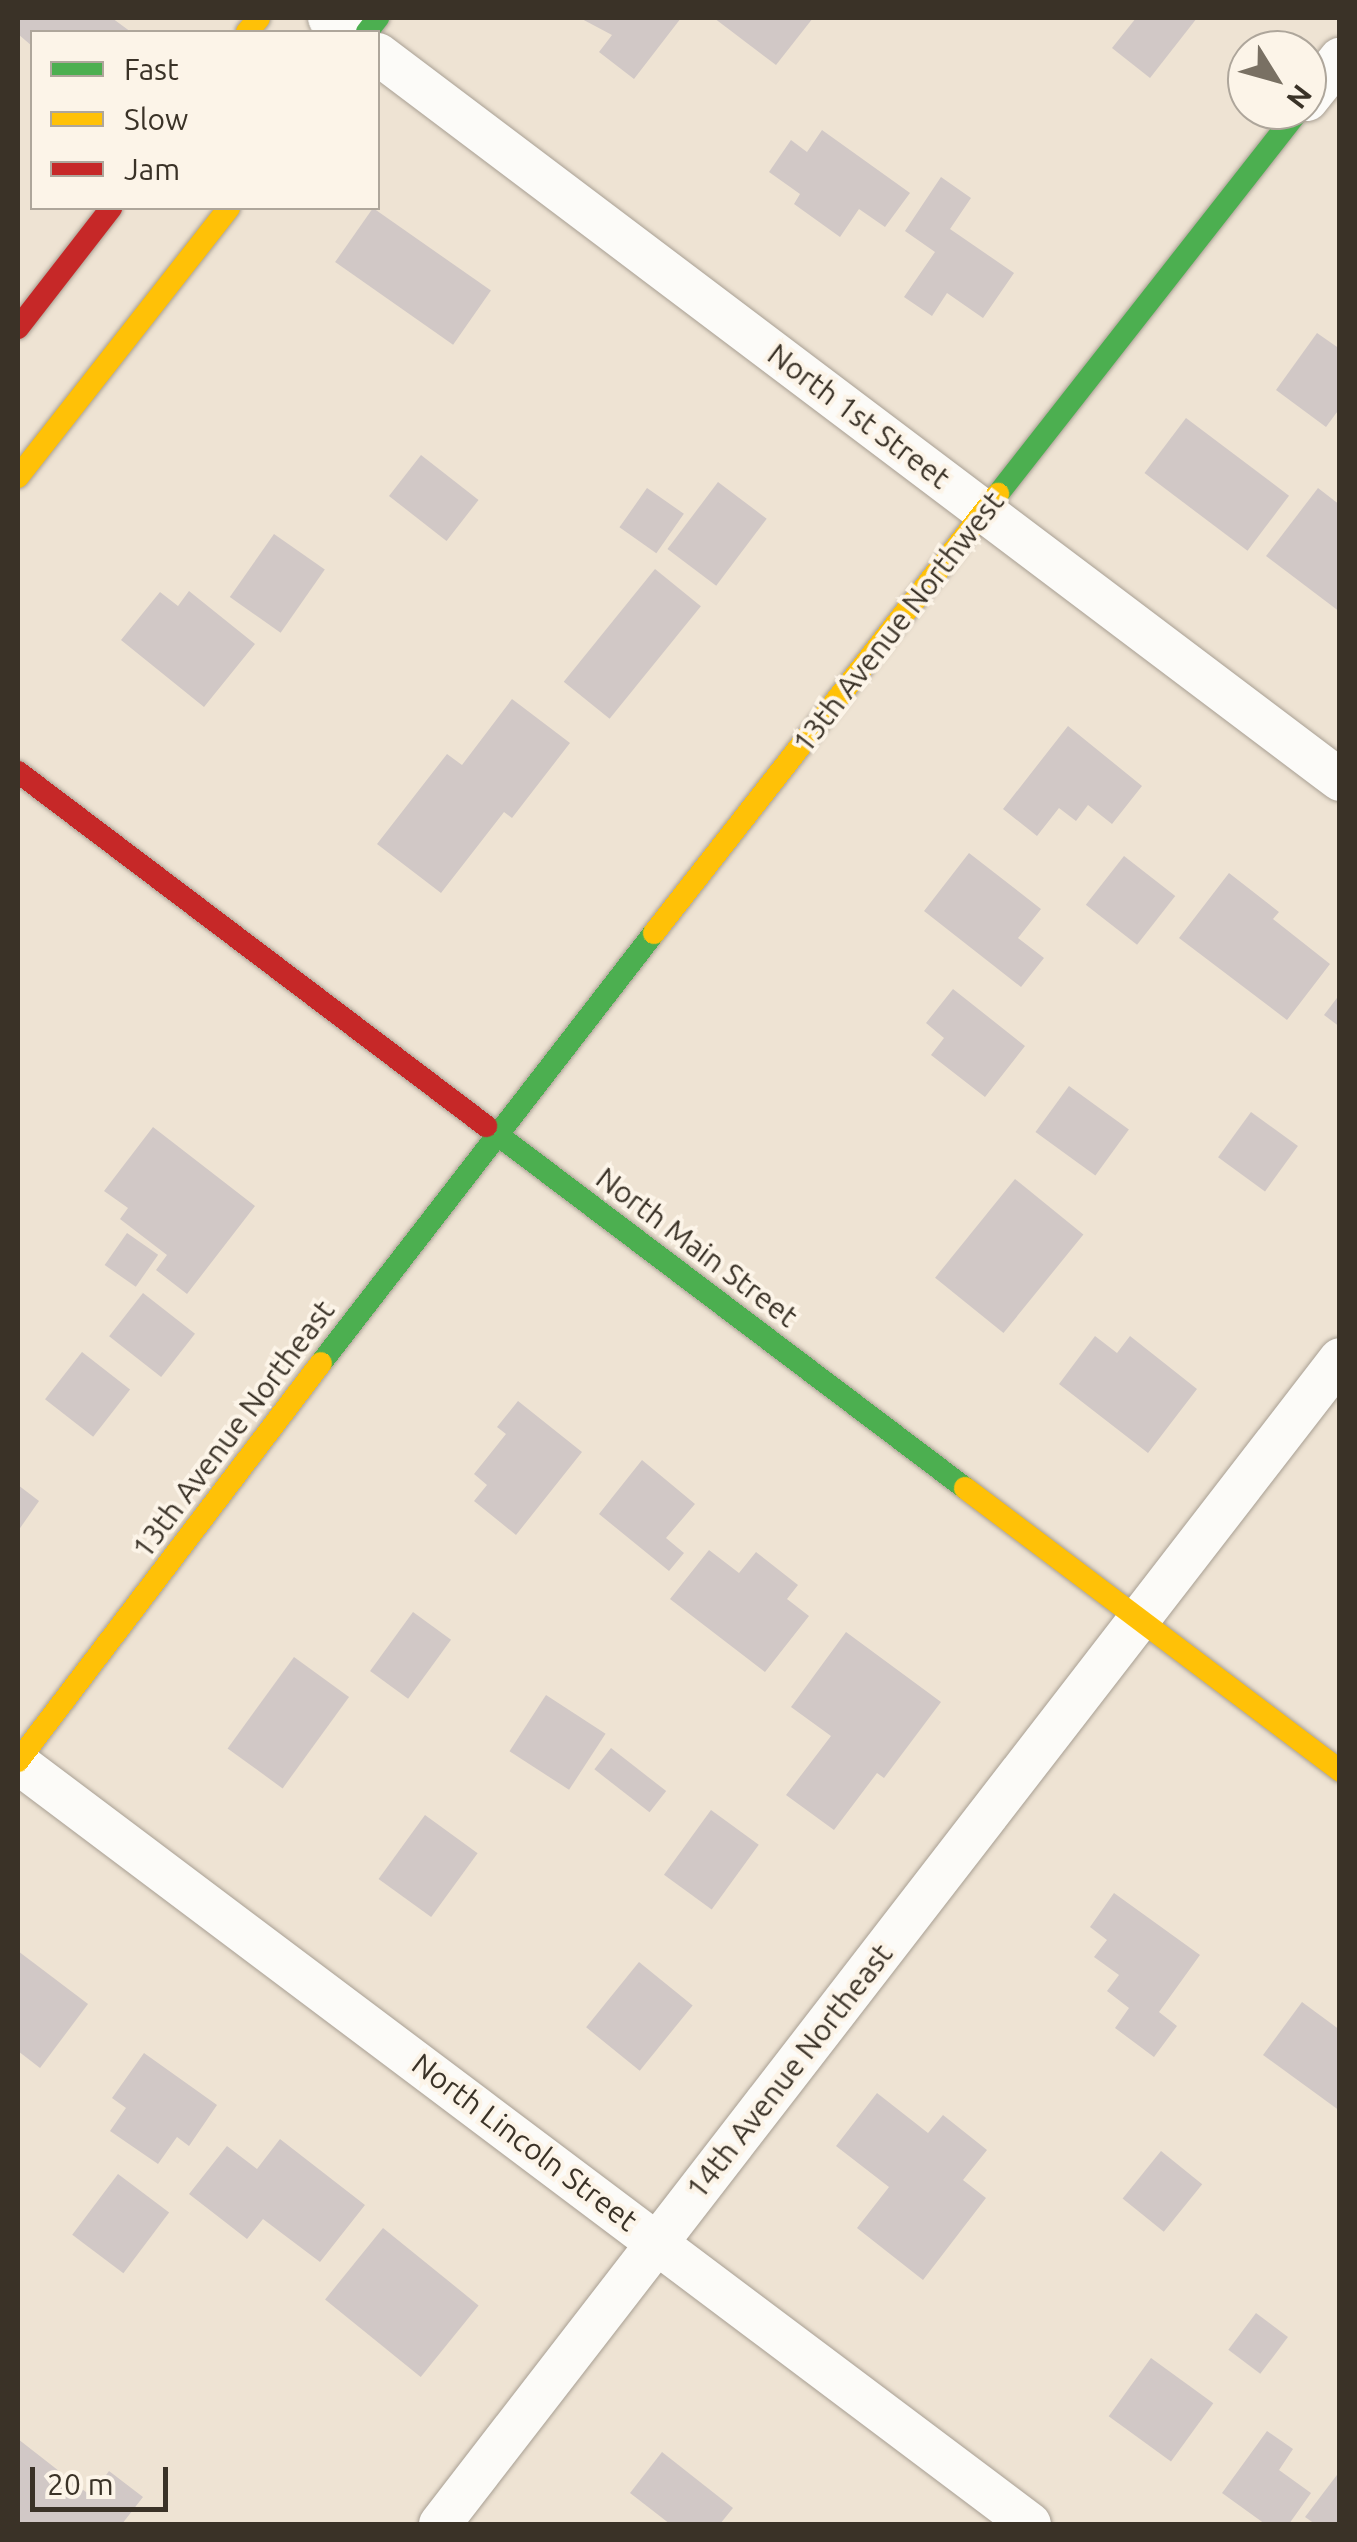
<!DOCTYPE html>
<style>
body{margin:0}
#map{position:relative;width:1357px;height:2542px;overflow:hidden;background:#eee3d3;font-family:Ubuntu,sans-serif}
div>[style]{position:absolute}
.building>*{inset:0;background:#d1c8c6;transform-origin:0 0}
.roads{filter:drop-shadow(0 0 2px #a89f93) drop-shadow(0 0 2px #a89f93)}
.street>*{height:42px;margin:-21px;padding:0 21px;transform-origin:21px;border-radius:21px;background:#fcfbf8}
.fast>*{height:22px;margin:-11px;padding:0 11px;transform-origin:11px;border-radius:11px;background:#4caf50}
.slow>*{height:22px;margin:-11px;padding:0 11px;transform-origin:11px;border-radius:11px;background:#ffc107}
.jam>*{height:22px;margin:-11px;padding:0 11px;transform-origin:11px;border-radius:11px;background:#c62828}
span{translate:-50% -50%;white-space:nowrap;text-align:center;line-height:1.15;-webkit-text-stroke:8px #fcf4e8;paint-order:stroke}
.street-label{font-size:30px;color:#3a3227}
.frame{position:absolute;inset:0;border:20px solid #3a3227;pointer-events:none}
.legend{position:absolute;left:30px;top:30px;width:350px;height:180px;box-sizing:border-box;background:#fcf4e8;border:2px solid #aea69b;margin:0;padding:12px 18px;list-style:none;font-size:30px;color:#3a3227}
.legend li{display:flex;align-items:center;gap:20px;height:50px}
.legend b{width:50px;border:2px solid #aea69b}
.north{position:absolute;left:1227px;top:30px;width:100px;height:100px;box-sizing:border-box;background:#fcf4e8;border:2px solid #aea69b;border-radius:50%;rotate:127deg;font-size:28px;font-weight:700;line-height:40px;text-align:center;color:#3a3227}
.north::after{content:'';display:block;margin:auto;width:35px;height:45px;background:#797063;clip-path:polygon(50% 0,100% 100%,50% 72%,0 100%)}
.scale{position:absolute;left:30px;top:2467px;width:138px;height:45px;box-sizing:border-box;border:5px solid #3a3227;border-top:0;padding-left:12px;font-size:30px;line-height:35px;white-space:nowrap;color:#3a3227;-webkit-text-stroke:8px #fcf4e8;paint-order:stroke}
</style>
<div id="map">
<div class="building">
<i style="clip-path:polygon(18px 18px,112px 18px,131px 32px,32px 32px,32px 46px,18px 34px)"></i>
<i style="clip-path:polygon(580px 18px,681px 18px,634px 79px,599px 52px,612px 35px)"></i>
<i style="clip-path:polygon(714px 18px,813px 18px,776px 65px)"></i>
<i style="clip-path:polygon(1136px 18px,1197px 18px,1150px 78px,1112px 48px)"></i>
<i style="clip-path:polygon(822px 130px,910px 193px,885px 227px,859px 209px,840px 237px,794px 204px,800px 194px,769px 172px,791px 140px,807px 152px)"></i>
<i style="clip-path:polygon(941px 177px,971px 198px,950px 229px,1014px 273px,983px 318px,947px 293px,932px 316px,904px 297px,935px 252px,905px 231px)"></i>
<i style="left:373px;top:208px;width:144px;height:66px;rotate:35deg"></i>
<i style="clip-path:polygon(1317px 333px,1340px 349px,1340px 408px,1326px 427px,1276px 390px)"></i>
<i style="left:1186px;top:418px;width:129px;height:69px;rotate:37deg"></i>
<i style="left:421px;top:455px;width:73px;height:52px;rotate:38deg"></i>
<i style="left:718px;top:482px;width:61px;height:84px;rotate:37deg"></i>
<i style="left:647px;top:488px;width:45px;height:48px;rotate:35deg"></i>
<i style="clip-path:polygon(1318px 488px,1340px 505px,1340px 612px,1266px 556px)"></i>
<i style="left:274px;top:534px;width:62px;height:77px;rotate:35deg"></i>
<i style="left:655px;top:569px;width:59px;height:145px;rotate:39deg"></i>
<i style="clip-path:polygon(189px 591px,255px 644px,204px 707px,121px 640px,160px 592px,178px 606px)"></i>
<i style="clip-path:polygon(512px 699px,570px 743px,512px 818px,504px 812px,441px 893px,377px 844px,447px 754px,462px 765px)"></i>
<i style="clip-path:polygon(1068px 726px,1142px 786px,1112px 824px,1088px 805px,1076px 821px,1059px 808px,1037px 836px,1003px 809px)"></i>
<i style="clip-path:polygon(969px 853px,1041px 909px,1018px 938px,1044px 958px,1021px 987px,924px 911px)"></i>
<i style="left:1124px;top:856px;width:65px;height:62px;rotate:38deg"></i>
<i style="clip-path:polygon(1229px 873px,1279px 912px,1273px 919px,1330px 964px,1287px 1020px,1179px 938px)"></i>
<i style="clip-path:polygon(953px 989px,1025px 1046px,985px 1097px,931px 1055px,944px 1038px,926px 1023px)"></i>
<i style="clip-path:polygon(1340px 994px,1340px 1027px,1324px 1015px)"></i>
<i style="left:1069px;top:1086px;width:74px;height:57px;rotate:36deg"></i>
<i style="left:1251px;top:1112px;width:58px;height:56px;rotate:36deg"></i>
<i style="clip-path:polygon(153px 1127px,255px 1206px,187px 1294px,156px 1270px,167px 1255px,120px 1219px,128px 1208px,104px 1191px)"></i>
<i style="left:1015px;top:1179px;width:88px;height:127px;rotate:39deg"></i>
<i style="left:127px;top:1233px;width:38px;height:39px;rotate:35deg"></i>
<i style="left:143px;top:1293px;width:66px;height:55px;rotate:38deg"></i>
<i style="clip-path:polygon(1095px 1336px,1117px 1353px,1130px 1336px,1197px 1389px,1148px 1453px,1059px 1384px)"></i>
<i style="left:82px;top:1352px;width:61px;height:60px;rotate:38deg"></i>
<i style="clip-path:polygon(518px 1401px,582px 1452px,516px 1535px,474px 1501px,487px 1485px,474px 1474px,506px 1434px,497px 1427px)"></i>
<i style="clip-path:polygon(642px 1460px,695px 1504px,666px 1538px,684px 1553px,669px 1571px,599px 1514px)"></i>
<i style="clip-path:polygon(18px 1485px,39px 1501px,18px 1531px)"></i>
<i style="clip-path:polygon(709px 1550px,739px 1573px,756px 1552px,798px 1585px,787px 1599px,809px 1616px,765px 1672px,670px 1599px)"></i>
<i style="left:413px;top:1612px;width:47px;height:73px;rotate:36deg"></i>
<i style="clip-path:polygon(846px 1632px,941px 1702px,884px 1778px,877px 1773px,834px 1830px,786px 1795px,831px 1736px,791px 1707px)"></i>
<i style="left:294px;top:1657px;width:68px;height:113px;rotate:36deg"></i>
<i style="left:546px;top:1695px;width:71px;height:67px;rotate:33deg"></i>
<i style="left:611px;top:1748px;width:70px;height:27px;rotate:38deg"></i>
<i style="left:711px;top:1810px;width:59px;height:80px;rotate:36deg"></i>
<i style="left:425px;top:1815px;width:65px;height:79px;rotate:36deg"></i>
<i style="clip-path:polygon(1114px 1893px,1200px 1955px,1159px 2012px,1177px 2026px,1154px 2057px,1115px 2028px,1129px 2008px,1107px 1991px,1119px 1975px,1094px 1957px,1107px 1940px,1090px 1927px)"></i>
<i style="clip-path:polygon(18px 1951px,88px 2004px,40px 2068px,18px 2051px)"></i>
<i style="left:639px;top:1962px;width:69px;height:84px;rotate:39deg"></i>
<i style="clip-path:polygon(1302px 2002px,1340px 2030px,1340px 2111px,1263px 2055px)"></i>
<i style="clip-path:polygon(144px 2053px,217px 2105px,189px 2146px,177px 2137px,158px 2164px,110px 2131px,126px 2108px,112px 2098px)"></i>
<i style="clip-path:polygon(877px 2093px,928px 2133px,943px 2115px,987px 2150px,963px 2180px,986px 2198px,923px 2280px,857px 2228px,889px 2187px,836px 2146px)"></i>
<i style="clip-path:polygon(280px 2139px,365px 2205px,320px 2262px,263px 2219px,247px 2239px,189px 2194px,227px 2146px,257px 2169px)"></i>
<i style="left:1161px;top:2151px;width:53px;height:61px;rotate:39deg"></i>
<i style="left:118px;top:2174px;width:64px;height:76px;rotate:37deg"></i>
<i style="left:383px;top:2228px;width:123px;height:92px;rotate:39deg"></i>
<i style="left:1256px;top:2313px;width:40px;height:46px;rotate:37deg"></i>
<i style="left:1151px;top:2358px;width:77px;height:72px;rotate:36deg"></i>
<i style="clip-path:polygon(1267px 2431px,1293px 2449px,1279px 2470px,1311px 2493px,1289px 2524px,1265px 2524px,1222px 2493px)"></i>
<i style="clip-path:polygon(18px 2439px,91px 2496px,109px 2471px,143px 2497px,122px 2524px,18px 2524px)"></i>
<i style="clip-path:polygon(662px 2452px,733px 2508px,720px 2524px,670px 2524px,630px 2493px)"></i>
<i style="clip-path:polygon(1340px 2471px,1340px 2524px,1315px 2524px,1305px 2517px)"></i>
</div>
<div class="roads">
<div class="street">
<i style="left:329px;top:18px;width:24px;rotate:35deg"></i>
<i style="left:378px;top:54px;width:1205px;rotate:37.04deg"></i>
<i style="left:1307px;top:100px;width:53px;rotate:-51.2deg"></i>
<i style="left:18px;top:1763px;width:1266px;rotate:36.94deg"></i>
<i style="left:440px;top:2524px;width:1472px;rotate:-52.31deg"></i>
</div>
<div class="fast">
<i style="left:367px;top:32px;width:18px;rotate:-52deg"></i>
<i style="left:998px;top:494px;width:488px;rotate:-51.9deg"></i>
<i style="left:486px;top:1126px;width:600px;rotate:37.08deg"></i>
<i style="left:321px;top:1363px;width:544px;rotate:-52.25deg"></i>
</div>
<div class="slow">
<i style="left:247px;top:32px;width:18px;rotate:-49deg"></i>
<i style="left:18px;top:477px;width:342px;rotate:-51.9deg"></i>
<i style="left:654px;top:933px;width:558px;rotate:-51.92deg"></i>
<i style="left:965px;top:1488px;width:470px;rotate:37deg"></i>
<i style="left:18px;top:1761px;width:500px;rotate:-52.72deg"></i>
</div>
<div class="jam">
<i style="left:18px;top:328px;width:152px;rotate:-52.2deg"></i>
<i style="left:18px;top:772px;width:587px;rotate:37.1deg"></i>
</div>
</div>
<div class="street-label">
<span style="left:859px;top:416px;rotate:37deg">North 1st Street</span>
<span style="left:898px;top:622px;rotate:-52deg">13th Avenue Northwest</span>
<span style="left:697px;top:1247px;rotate:37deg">North Main Street</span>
<span style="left:233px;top:1429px;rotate:-53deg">13th Avenue Northeast</span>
<span style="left:789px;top:2071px;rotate:-52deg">14th Avenue Northeast</span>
<span style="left:525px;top:2142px;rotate:37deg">North Lincoln Street</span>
</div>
<div class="frame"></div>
<ul class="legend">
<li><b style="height:12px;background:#4caf50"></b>Fast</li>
<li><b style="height:12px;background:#ffc107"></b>Slow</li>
<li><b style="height:12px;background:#c62828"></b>Jam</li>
</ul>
<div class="north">N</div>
<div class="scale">20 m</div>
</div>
